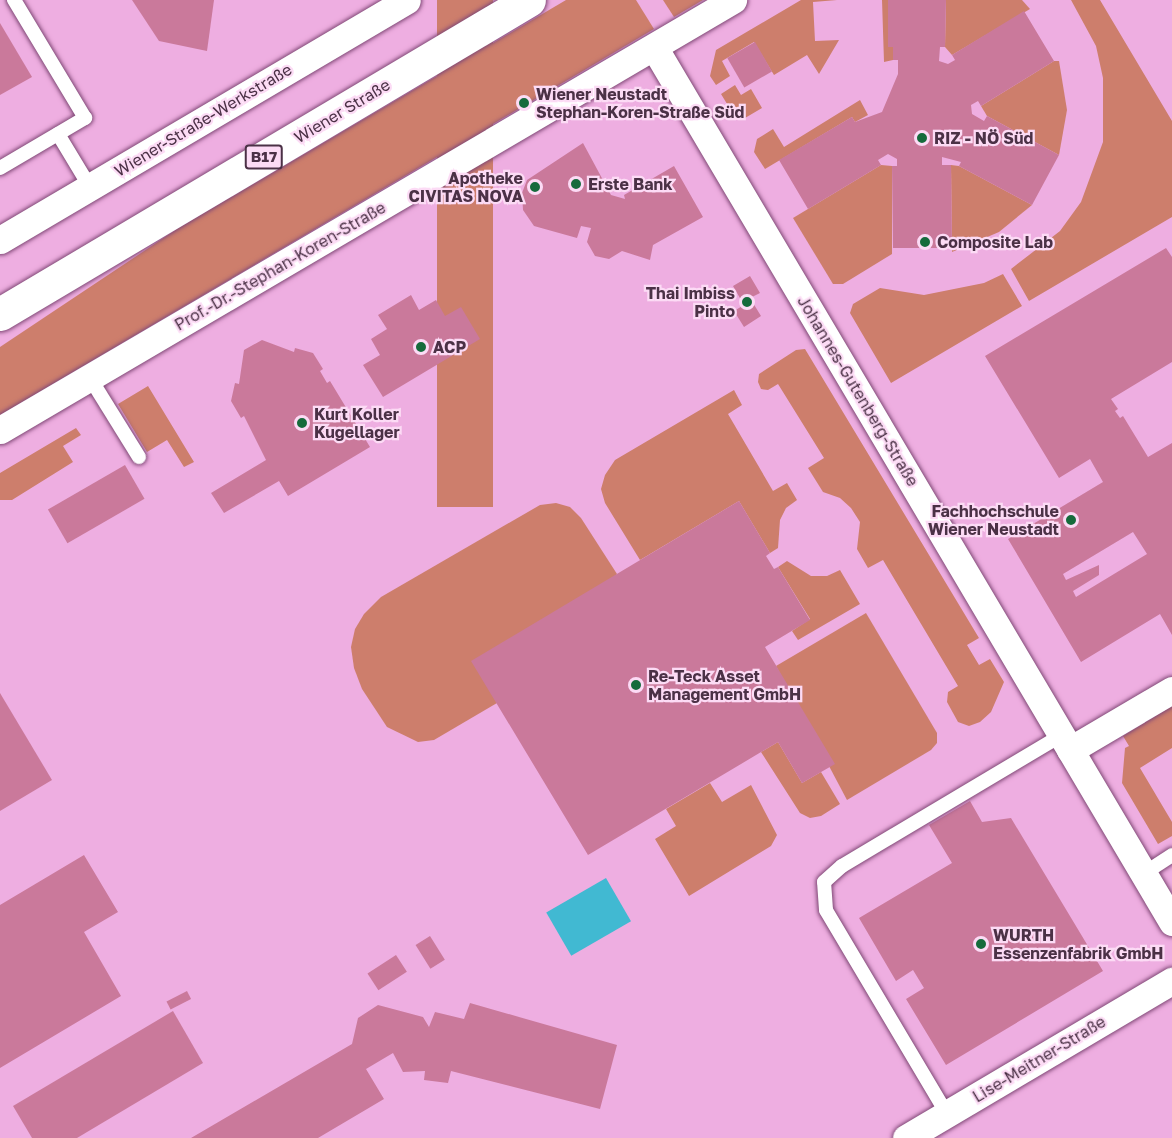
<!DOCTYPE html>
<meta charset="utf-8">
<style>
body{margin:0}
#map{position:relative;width:1172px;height:1138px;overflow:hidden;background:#eeaee1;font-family:"Golos Text",sans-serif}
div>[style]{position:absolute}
.green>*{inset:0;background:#cd7e6c;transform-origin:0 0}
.water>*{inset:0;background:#41b9d2;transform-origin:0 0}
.building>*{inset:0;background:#ca799b;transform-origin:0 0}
.roads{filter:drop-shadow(0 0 2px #804876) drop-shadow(0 0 2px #804876)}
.service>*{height:14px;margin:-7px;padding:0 7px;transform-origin:7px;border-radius:7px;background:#fff}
.minor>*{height:27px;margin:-13.5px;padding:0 13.5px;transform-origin:13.5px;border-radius:13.5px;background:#fff}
.primary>*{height:33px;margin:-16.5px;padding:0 16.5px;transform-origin:16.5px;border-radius:16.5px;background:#fff}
.dots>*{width:16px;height:16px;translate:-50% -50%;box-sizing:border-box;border:3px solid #fcdbf5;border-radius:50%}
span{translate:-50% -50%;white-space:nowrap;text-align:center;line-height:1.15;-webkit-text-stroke:4.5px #fcdbf5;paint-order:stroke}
.shield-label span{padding:2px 4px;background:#fcdbf5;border:2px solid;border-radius:4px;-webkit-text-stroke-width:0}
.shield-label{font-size:15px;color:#4b3146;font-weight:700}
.poi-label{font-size:16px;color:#4b3146;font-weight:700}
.left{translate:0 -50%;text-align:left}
.right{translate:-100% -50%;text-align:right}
.street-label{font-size:16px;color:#4b3146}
</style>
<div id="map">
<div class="green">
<i style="left:437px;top:0;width:56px;height:507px"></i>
<i style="clip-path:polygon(566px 0,636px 0,654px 29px,0 415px,0 347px,177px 229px)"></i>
<i style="clip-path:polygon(663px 0,703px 0,674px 17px)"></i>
<i style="clip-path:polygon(801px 0,837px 0,813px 2px,815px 41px,839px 40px,819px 74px,807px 55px,774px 75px,754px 42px,722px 61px,730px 76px,716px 85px,710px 76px,716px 50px)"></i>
<i style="clip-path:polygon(882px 0,888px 0,888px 46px,893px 47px,893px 60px,884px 62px)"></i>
<i style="clip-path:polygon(946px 0,1022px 0,1030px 9px,952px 55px,945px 47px)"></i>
<i style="clip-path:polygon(1071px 0,1100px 0,1172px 121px,1172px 217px,1029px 301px,1011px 269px,1060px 231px,1081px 202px,1103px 142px,1103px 78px,1096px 46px)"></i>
<i style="clip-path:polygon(1054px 61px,1059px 61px,1067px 110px,1059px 155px,987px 116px,981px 106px)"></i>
<i style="clip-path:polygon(735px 85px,741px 95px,751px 89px,762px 108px,745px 118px,735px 117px,721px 94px)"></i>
<i style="clip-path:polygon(860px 100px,868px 115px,855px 122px,852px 117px,765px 169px,754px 152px,757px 139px,773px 129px,784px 147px)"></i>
<i style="clip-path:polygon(881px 165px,892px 166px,892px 254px,843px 284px,833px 284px,793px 218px)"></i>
<i style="clip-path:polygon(951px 165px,959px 166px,1032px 205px,999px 232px,952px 252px)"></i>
<i style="clip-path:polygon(1003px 274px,1022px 306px,891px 383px,850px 313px,853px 304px,880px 288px,924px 295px,984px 283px)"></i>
<i style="clip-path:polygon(805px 349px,979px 638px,967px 645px,979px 665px,990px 659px,1004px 682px,991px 712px,980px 722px,969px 726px,958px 722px,947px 702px,948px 692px,958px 686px,883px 560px,868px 568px,857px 549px,860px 522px,851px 508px,840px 498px,823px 492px,808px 468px,824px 458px,778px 384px,768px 390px,761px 389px,758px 382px,759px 374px,796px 350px)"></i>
<i style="clip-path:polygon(148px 386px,194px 462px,184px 467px,167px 440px,147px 452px,118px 404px)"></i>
<i style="clip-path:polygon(734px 390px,742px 405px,728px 414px,773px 491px,787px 483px,797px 500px,786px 508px,780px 520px,778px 548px,770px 553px,739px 501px,640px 560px,605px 503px,601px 489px,605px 475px,615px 460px)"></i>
<i style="clip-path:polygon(76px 428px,81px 435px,63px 446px,73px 462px,12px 500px,0 500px,0 473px)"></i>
<i style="clip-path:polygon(556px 503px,570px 507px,581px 518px,617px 574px,497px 703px,434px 740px,418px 742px,387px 727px,362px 689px,354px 668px,351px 647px,355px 629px,364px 614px,381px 597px,540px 505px)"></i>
<i style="clip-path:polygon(787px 561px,811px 576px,827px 576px,840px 570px,860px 604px,798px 640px,792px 631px,810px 619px,778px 567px)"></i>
<i style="clip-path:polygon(866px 613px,937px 733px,937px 743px,931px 750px,847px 800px,776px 666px)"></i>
<i style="clip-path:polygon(1172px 706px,1172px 748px,1140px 768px,1172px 822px,1172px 836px,1158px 844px,1122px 783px,1125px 748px,1129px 746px,1123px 736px)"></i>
<i style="clip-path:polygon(778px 742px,802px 783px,821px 772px,840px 804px,821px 816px,810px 818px,800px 813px,761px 752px)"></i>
<i style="clip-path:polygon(710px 783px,722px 802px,751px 785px,777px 835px,771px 846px,689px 896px,655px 839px,676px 826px,666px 809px)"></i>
</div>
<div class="water">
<i style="left:606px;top:878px;width:50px;height:69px;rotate:60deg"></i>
</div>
<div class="building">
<i style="clip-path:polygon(132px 0,214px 0,207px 51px,159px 41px)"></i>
<i style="clip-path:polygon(888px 0,946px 0,945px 47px,940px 47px,939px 61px,948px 64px,955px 60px,952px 55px,1024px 11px,1054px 61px,981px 106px,978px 101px,971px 105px,972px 114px,984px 121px,987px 116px,1059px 155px,1032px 205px,959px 166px,961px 162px,942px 157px,942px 165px,951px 165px,952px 248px,893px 248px,892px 166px,897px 166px,897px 159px,888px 154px,878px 160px,881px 165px,808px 209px,779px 160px,852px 117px,855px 122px,882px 112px,898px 74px,898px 60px,893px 60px,893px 47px,888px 47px)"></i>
<i style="clip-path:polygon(0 23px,32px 77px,0 95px)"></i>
<i style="left:755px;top:42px;width:34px;height:32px;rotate:60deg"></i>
<i style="clip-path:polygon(583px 143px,611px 195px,625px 199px,624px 195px,674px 166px,703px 217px,653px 245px,650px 260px,622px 251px,609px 259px,595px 256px,587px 242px,591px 228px,581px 226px,577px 238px,534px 226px,523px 210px,522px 193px,527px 180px)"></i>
<i style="clip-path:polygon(evenodd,1166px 248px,1172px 257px,1172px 362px,1111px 399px,1118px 409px,1115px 411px,1120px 418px,1123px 416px,1148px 457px,1172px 443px,1172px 635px,1160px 614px,1081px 662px,1008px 539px,1103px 482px,1090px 459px,1059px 478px,985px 356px,1166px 248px,1133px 532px,1147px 554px,1076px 597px,1073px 591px,1099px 575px,1099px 565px,1066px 580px,1063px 574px,1133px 532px)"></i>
<i style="clip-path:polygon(750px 276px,760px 293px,750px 298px,761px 316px,744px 327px,734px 311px,744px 305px,733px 286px)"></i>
<i style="clip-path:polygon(411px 295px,419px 310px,436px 300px,445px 316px,461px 307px,480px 339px,383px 397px,363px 365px,380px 355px,371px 339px,387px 329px,378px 315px)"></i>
<i style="clip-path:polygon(262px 340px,294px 352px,295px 348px,313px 353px,323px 369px,320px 371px,327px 383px,330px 381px,370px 447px,288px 496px,279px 481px,224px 513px,211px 493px,266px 460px,244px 416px,241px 418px,231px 401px,235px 383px,239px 384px,244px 350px)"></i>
<i style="left:125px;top:465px;width:39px;height:89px;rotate:60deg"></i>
<i style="clip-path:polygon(739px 501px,770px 553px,766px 556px,774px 569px,778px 567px,810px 620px,765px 647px,835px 764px,802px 783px,778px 742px,588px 855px,471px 661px)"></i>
<i style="clip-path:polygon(0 693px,52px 780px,0 811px)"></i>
<i style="clip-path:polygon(970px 801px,982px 822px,1011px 818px,1103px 971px,946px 1065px,906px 999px,924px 988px,913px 970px,896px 981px,859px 918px,952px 863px,929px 825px)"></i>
<i style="clip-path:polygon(84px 855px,118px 912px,84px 932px,121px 996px,0 1068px,0 905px)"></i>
<i style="left:430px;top:936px;width:28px;height:17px;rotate:58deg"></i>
<i style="left:396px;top:955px;width:20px;height:34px;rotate:57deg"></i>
<i style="left:187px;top:991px;width:9px;height:23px;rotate:63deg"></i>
<i style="clip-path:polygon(470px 1003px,617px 1045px,600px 1109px,451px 1071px,448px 1083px,424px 1080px,425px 1071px,403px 1072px,393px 1053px,366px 1069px,384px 1099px,318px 1138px,191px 1138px,352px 1044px,358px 1018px,378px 1005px,423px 1017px,429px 1027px,435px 1012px,464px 1019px)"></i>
<i style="clip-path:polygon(173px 1011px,203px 1063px,77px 1138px,32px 1138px,13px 1106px)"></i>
</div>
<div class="roads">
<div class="service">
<i style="left:58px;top:134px;width:62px;rotate:58.9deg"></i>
<i style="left:0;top:168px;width:99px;rotate:-30.5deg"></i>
<i style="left:85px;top:118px;width:138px;rotate:-121deg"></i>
<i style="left:90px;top:378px;width:93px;rotate:58.2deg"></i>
<i style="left:1143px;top:874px;width:35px;rotate:-33deg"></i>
<i style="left:947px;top:1114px;width:237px;rotate:-120.7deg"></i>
<i style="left:826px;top:910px;width:28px;rotate:-94deg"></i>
<i style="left:824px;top:882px;width:24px;rotate:-42deg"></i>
<i style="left:842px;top:866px;width:256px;rotate:-30.8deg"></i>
</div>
<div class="minor">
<i style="left:654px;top:47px;width:1017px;rotate:59.37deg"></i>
<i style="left:0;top:240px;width:472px;rotate:-30.5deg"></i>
<i style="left:0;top:430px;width:850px;rotate:-30.4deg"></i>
<i style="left:1070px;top:750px;width:118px;rotate:-30.5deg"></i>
<i style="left:906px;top:1138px;width:309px;rotate:-30.6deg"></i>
</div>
<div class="primary">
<i style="left:0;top:314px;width:615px;rotate:-30.69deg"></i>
</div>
</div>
<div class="dots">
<i style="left:524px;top:103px;background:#166b3c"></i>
<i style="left:922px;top:138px;background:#166b3c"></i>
<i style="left:576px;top:184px;background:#166b3c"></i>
<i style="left:535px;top:187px;background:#166b3c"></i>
<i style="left:925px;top:242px;background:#166b3c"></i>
<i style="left:747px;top:302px;background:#166b3c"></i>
<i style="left:421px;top:347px;background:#166b3c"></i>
<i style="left:302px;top:423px;background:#166b3c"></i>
<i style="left:1071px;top:520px;background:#166b3c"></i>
<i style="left:636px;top:685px;background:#166b3c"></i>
<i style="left:981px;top:944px;background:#166b3c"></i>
</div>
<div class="shield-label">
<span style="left:264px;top:157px">B17</span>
</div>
<div class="poi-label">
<span class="left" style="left:536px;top:103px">Wiener Neustadt<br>Stephan-Koren-Straße Süd</span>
<span class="left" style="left:934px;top:138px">RIZ - NÖ Süd</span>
<span class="right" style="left:523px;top:187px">Apotheke<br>CIVITAS NOVA</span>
<span class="left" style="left:588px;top:184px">Erste Bank</span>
<span class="left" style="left:937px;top:242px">Composite Lab</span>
<span class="right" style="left:735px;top:302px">Thai Imbiss<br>Pinto</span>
<span class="left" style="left:433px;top:347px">ACP</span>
<span class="left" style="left:314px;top:423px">Kurt Koller<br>Kugellager</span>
<span class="right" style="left:1059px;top:520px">Fachhochschule<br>Wiener Neustadt</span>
<span class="left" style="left:648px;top:685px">Re-Teck Asset<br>Management GmbH</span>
<span class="left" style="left:993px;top:944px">WURTH<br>Essenzenfabrik GmbH</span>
</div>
<div class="street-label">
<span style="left:342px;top:111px;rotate:-31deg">Wiener Straße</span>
<span style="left:203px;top:120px;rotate:-31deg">Wiener-Straße-Werkstraße</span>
<span style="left:280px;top:266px;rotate:-30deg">Prof.-Dr.-Stephan-Koren-Straße</span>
<span style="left:858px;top:391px;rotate:59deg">Johannes-Gutenberg-Straße</span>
<span style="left:1039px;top:1059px;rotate:-31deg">Lise-Meitner-Straße</span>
</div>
</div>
